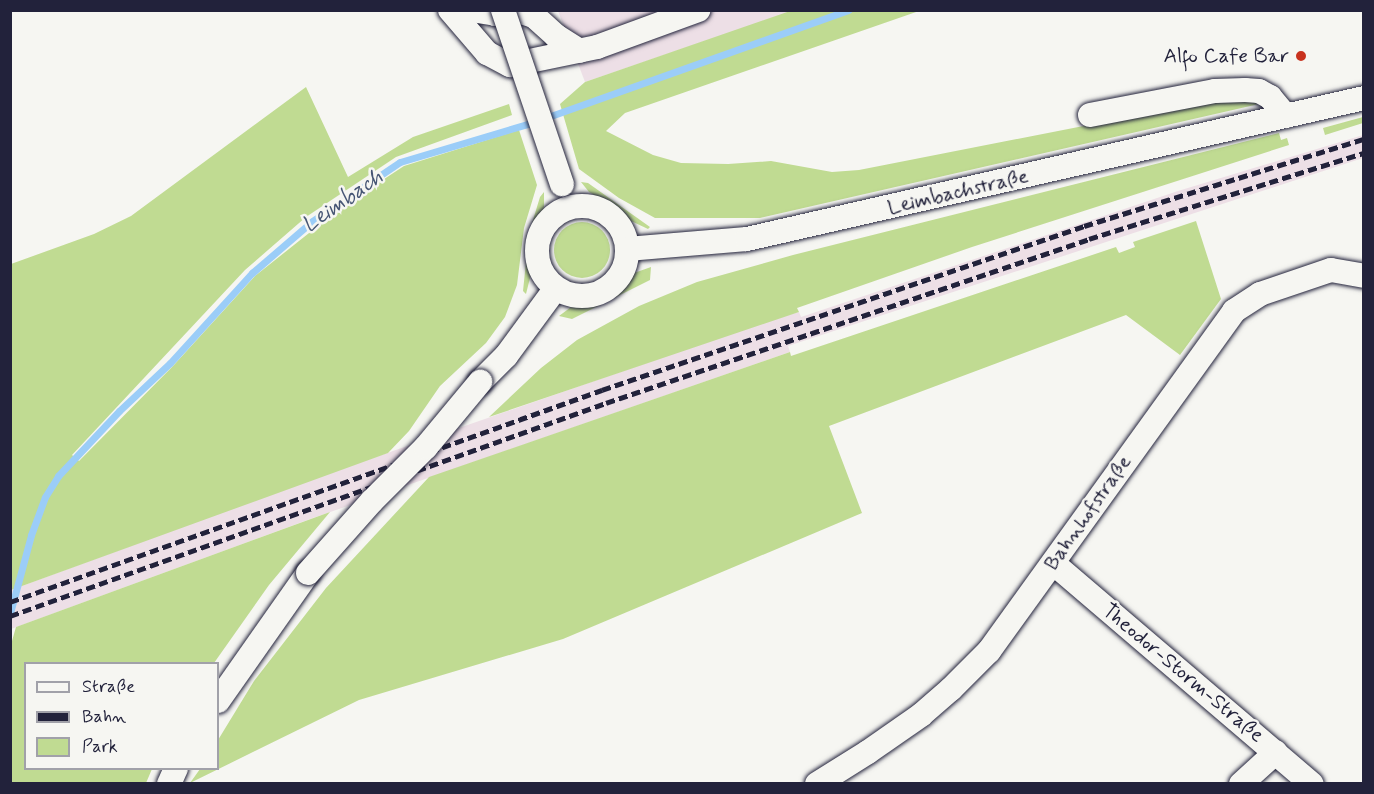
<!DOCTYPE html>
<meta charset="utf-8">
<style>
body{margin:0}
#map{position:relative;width:1374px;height:794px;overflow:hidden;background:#f6f6f2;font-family:Mynerve,sans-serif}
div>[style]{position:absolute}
.built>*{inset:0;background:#eddfe6}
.green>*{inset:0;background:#c0db92}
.round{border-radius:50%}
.stream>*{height:7px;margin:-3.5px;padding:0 3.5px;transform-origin:3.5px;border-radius:3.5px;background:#9bcdf8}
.roads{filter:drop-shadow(0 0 2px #22223b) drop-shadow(0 0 2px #22223b)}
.minor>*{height:24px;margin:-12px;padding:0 12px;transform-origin:12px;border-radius:12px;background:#f6f6f2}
.minor>.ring{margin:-12px;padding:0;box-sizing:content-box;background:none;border:24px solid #f6f6f2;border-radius:50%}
.rail>*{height:4.5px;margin-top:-2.25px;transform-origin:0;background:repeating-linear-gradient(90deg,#22223b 0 9px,transparent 0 13.5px)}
.bridges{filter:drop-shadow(0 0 2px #22223b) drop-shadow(0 0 2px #22223b)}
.minor-bridge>*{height:24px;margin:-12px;padding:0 12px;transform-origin:12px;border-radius:12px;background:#f6f6f2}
.dots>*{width:16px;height:16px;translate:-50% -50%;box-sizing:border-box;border:3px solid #f6f6f2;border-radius:50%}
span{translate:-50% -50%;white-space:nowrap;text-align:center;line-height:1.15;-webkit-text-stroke:5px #f6f6f2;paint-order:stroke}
.poi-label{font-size:21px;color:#22223b}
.right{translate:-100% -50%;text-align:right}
.street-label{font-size:21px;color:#22223b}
.water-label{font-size:22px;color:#465574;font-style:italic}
.frame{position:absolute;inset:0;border:12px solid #22223b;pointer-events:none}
.legend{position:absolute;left:24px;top:662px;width:195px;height:108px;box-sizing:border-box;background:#f6f6f2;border:2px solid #a1a1a9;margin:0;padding:8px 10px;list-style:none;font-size:18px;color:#22223b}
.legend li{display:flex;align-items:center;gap:12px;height:30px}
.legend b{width:30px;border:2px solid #a1a1a9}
</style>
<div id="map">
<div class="built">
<i style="clip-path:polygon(558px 11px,793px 11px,585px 82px)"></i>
<i style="clip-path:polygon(1363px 135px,1363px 158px,788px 346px,790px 352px,313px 518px,11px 629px,11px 590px,301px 483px,770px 320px,799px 312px,801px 317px,1178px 191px)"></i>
</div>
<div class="green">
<i style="clip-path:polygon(793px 10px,919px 11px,625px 113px,606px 131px,653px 155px,681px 163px,728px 164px,771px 161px,832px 172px,859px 170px,1221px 99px,1246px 98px,1259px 104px,760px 218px,655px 218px,619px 198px,579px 169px,560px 104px,585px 82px)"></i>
<i style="clip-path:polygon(306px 87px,348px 177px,413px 137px,509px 104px,512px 115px,396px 157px,306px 217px,245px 270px,72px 455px,79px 461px,173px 366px,255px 276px,343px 206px,404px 166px,519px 130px,537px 185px,524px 228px,517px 285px,505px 317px,486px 343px,440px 386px,409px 431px,388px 453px,11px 590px,11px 264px,94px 234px,131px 216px)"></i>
<i style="clip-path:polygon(1363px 117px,1363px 123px,1325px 135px,1323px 128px)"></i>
<i style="clip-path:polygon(1279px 133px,1281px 140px,1287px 138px,1289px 145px,972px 247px,797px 308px,799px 312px,489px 417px,541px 368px,577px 340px,639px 306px,697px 282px,793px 255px)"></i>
<i style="clip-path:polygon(581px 182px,588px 183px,650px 227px,648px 229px,629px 220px,610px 204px,589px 192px)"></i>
<i style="clip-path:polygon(544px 192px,544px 207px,530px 242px,532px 270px,526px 294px,523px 291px,529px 233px,540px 197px)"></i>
<i style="clip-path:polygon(1196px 221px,1221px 299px,1180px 355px,1126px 315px,829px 426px,862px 513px,563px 639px,359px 700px,190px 783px,200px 769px,218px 768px,218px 740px,254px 681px,326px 588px,429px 477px,790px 352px,791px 356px,1116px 247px,1119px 253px,1135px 247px,1133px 242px)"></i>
<i class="round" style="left:554px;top:222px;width:56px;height:56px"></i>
<i style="clip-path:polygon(651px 267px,650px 280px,572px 319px,559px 316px,571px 307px,611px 295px,634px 273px)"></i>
<i style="clip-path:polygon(330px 512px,269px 585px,214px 663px,26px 664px,26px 768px,152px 769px,146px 783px,11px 783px,10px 648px,16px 627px)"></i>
</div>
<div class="stream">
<i style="left:10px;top:613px;width:81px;rotate:-74.9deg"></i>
<i style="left:31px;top:535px;width:40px;rotate:-69.8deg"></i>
<i style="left:45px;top:497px;width:25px;rotate:-58deg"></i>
<i style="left:58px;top:476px;width:89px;rotate:-46.8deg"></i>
<i style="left:119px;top:411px;width:70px;rotate:-43.3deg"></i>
<i style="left:170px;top:363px;width:122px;rotate:-47.7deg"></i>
<i style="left:252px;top:273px;width:78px;rotate:-40.8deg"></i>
<i style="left:311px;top:222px;width:107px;rotate:-34deg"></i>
<i style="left:400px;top:162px;width:137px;rotate:-16.6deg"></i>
<i style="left:531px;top:123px;width:337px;rotate:-19.6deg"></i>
</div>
<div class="roads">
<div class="minor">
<i style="left:450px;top:10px;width:57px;rotate:49.3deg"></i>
<i style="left:487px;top:53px;width:26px;rotate:28deg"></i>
<i style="left:510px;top:65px;width:89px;rotate:-11.7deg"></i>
<i style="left:597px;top:47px;width:108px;rotate:-20.1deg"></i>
<i style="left:471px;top:10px;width:24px;rotate:9deg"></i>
<i style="left:495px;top:14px;width:18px;rotate:-13deg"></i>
<i style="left:515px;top:10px;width:20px;rotate:18deg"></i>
<i style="left:534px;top:16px;width:30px;rotate:42deg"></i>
<i style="left:556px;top:36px;width:28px;rotate:32deg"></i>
<i style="left:1090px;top:115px;width:127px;rotate:-10.9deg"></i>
<i style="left:1215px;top:91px;width:30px;rotate:-2deg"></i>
<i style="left:1245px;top:90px;width:14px;rotate:4deg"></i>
<i style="left:1259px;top:91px;width:13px;rotate:29deg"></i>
<i style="left:1270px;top:97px;width:25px;rotate:50deg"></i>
<i class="ring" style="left:537px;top:206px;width:66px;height:66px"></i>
<i style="left:627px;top:249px;width:120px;rotate:-4.8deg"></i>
<i style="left:747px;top:239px;width:633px;rotate:-12.87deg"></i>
<i style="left:480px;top:382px;width:37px;rotate:-45deg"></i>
<i style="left:506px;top:356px;width:84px;rotate:-53.7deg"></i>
<i style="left:1053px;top:563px;width:340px;rotate:40.5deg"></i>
<i style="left:218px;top:701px;width:156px;rotate:-54.9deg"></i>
<i style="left:169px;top:784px;width:17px;rotate:-66deg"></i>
<i style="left:817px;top:784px;width:60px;rotate:-32.1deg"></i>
<i style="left:868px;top:752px;width:65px;rotate:-34.9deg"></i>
<i style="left:921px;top:715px;width:40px;rotate:-41deg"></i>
<i style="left:951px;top:689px;width:54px;rotate:-45deg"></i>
<i style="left:989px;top:651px;width:419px;rotate:-54.2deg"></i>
<i style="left:1234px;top:311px;width:31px;rotate:-33deg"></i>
<i style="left:1260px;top:294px;width:75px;rotate:-18.7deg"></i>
<i style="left:1331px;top:270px;width:34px;rotate:10deg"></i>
<i style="left:1241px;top:784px;width:47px;rotate:-42.4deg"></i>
</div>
</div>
<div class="rail">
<i style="left:10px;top:602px;width:629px;rotate:-19.7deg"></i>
<i style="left:602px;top:390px;width:509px;rotate:-18.79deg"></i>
<i style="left:1084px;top:226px;width:293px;rotate:-17.3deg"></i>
<i style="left:10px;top:616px;width:633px;rotate:-19.67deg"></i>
<i style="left:606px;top:403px;width:510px;rotate:-18.75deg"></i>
<i style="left:1089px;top:239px;width:288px;rotate:-17.4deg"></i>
</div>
<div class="bridges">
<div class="minor-bridge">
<i style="left:503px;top:10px;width:184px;rotate:71.3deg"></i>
<i style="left:308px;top:573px;width:96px;rotate:-48.4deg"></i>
<i style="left:372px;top:501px;width:76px;rotate:-45deg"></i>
<i style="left:426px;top:447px;width:85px;rotate:-50.3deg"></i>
</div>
</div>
<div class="dots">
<i style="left:1301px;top:56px;background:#c8321e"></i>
</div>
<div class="poi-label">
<span class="right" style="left:1289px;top:56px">Alfo Cafe Bar</span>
</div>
<div class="street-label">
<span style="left:958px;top:192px;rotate:-13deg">Leimbachstraße</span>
<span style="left:1088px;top:513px;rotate:-55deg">Bahnhofstraße</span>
<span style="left:1183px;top:673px;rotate:40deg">Theodor-Storm-Straße</span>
</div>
<div class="water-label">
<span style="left:343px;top:202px;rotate:-35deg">Leimbach</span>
</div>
<div class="frame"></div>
<ul class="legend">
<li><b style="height:8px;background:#f6f6f2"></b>Straße</li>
<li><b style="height:8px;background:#22223b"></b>Bahn</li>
<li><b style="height:16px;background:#c0db92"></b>Park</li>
</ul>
</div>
